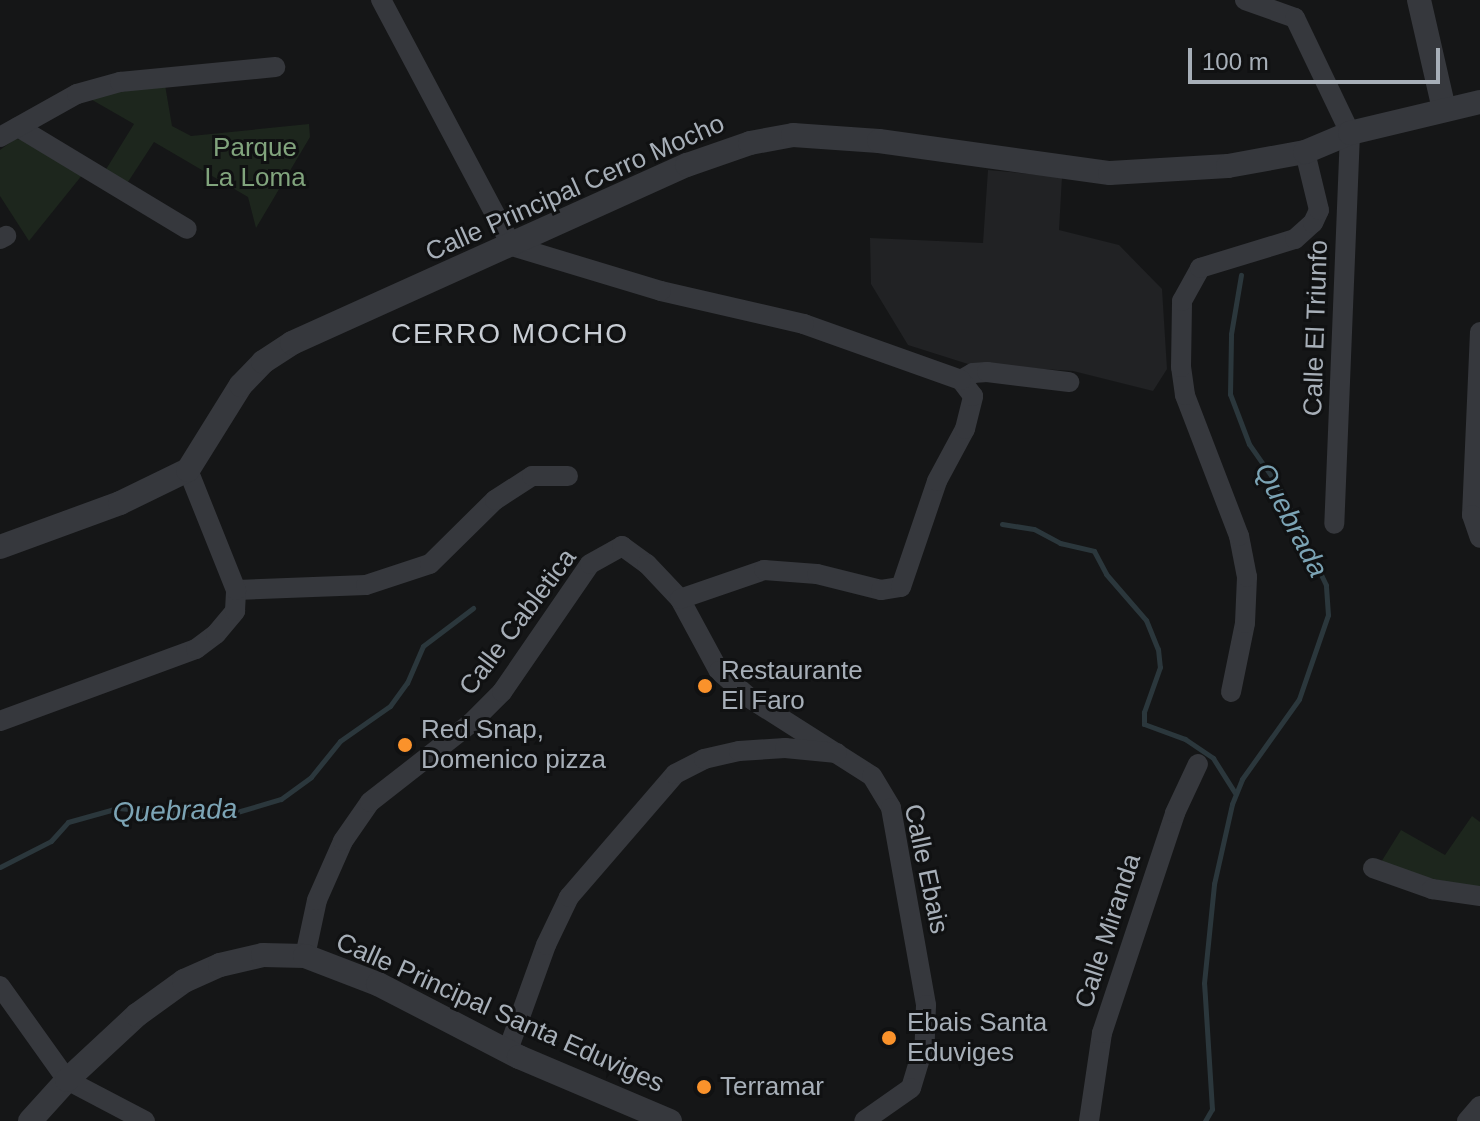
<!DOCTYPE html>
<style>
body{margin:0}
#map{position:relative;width:1480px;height:1121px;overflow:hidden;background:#151617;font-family:Helvetica,sans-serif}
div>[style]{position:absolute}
.built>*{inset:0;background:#212224}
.green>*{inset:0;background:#1d261d}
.stream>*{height:5px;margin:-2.5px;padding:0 2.5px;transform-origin:2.5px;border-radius:2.5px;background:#2b373c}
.minor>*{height:20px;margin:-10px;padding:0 10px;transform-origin:10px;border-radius:10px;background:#36383d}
.tertiary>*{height:24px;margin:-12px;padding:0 12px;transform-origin:12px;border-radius:12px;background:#36383d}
.dots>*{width:22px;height:22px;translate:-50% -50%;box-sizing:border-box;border:4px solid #101112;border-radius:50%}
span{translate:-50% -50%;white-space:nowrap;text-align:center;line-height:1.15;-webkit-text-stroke:6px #101112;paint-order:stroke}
.park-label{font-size:26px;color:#81a47d}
.street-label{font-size:26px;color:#a7afb8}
.poi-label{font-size:26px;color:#a7afb8}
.left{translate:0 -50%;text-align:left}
.neighbourhood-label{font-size:28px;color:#c8cdd4;letter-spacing:2px}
.water-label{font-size:28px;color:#7ca4b5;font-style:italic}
.scale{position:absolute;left:1188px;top:48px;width:252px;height:36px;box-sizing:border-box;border:4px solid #a7afb8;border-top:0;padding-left:10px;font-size:24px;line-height:28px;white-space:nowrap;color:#a7afb8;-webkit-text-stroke:6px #101112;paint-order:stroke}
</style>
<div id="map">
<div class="built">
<i style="clip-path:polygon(988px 170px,1062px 177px,1059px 230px,1119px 245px,1162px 289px,1167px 369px,1153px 391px,1073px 371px,968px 364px,908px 345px,871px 284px,870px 238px,983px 243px)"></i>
</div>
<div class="green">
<i style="clip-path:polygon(165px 85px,172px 126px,191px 136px,309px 124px,310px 137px,256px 228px,248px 197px,154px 142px,126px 185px,105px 171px,134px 124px,87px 97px)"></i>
<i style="clip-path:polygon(15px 139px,28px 140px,83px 174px,29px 241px,0 196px,0 150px)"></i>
<i style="clip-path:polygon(1472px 816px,1480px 822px,1480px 889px,1378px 867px,1401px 830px,1445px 855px)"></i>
</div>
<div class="stream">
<i style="left:1002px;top:524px;width:32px;rotate:9deg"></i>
<i style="left:1034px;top:529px;width:30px;rotate:28deg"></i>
<i style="left:1060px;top:543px;width:35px;rotate:13deg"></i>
<i style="left:1094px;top:551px;width:26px;rotate:62deg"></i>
<i style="left:1106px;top:574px;width:61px;rotate:49deg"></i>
<i style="left:1146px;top:620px;width:31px;rotate:68deg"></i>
<i style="left:1158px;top:649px;width:18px;rotate:84deg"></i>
<i style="left:1160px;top:667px;width:48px;rotate:109.6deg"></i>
<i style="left:1144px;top:712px;width:12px;rotate:90deg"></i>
<i style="left:1144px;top:724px;width:44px;rotate:20.1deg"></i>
<i style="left:1185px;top:739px;width:34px;rotate:34deg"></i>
<i style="left:1213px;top:758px;width:41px;rotate:57.8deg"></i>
<i style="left:0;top:867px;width:57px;rotate:-27deg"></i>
<i style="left:51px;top:841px;width:25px;rotate:-48deg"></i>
<i style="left:68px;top:822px;width:52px;rotate:-15.6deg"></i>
<i style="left:118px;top:808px;width:82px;rotate:4.9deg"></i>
<i style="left:200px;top:815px;width:37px;rotate:-5deg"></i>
<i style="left:237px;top:812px;width:46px;rotate:-16.5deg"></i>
<i style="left:281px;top:799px;width:37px;rotate:-36deg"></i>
<i style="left:311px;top:777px;width:46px;rotate:-51.1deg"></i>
<i style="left:340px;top:741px;width:61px;rotate:-35deg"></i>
<i style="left:390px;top:706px;width:29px;rotate:-54deg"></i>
<i style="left:407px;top:683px;width:40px;rotate:-66.6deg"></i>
<i style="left:423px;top:646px;width:63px;rotate:-37.2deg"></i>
<i style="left:1205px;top:1121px;width:14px;rotate:-60deg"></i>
<i style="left:1212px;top:1109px;width:126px;rotate:-93.6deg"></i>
<i style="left:1204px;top:983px;width:100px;rotate:-84.2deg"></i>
<i style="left:1214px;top:884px;width:82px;rotate:-77.3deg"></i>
<i style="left:1232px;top:804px;width:27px;rotate:-68deg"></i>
<i style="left:1242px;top:779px;width:98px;rotate:-54.5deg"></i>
<i style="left:1299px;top:699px;width:89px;rotate:-71deg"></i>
<i style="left:1328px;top:615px;width:30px;rotate:-94deg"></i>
<i style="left:1326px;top:585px;width:109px;rotate:-115.6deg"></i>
<i style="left:1279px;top:487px;width:52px;rotate:-124.9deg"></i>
<i style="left:1249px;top:444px;width:53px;rotate:-110.8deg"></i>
<i style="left:1230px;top:394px;width:60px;rotate:-89deg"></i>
<i style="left:1231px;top:334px;width:60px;rotate:-80.4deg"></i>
</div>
<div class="minor">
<i style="left:1245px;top:0;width:53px;rotate:19.8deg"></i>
<i style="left:1295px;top:18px;width:127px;rotate:64.4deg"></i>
<i style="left:1350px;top:133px;width:391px;rotate:92.3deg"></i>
<i style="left:18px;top:127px;width:197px;rotate:31.1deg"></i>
<i style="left:0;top:137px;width:88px;rotate:-29.2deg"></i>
<i style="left:77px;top:94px;width:45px;rotate:-15.6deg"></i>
<i style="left:120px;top:82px;width:156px;rotate:-5.5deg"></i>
<i style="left:0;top:239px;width:7px;rotate:-27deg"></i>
<i style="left:1480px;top:332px;width:183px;rotate:92.5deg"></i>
<i style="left:1472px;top:515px;width:24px;rotate:71deg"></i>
<i style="left:961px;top:380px;width:14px;rotate:-30deg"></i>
<i style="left:973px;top:373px;width:14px;rotate:-4deg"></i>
<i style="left:987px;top:372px;width:83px;rotate:7deg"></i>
<i style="left:236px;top:590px;width:130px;rotate:-2.2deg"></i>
<i style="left:366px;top:585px;width:67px;rotate:-18.2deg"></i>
<i style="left:430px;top:564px;width:91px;rotate:-44.6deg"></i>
<i style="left:495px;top:500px;width:44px;rotate:-33deg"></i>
<i style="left:532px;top:476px;width:36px"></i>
<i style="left:680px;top:599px;width:82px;rotate:61.6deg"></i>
<i style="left:719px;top:671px;width:43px;rotate:41.2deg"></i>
<i style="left:751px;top:699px;width:143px;rotate:32.5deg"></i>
<i style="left:872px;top:776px;width:37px;rotate:59deg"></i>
<i style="left:891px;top:808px;width:200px;rotate:79.9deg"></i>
<i style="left:926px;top:1005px;width:37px;rotate:92deg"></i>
<i style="left:925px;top:1042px;width:48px;rotate:106.9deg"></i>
<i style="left:911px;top:1088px;width:57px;rotate:144.9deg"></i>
<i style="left:1231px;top:692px;width:70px;rotate:-78.5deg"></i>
<i style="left:1245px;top:623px;width:46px;rotate:-87.5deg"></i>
<i style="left:1247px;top:577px;width:42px;rotate:-101deg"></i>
<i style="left:1239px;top:536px;width:151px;rotate:-111deg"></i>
<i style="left:1185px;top:395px;width:28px;rotate:-98deg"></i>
<i style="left:1181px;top:367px;width:66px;rotate:-89.1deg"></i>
<i style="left:1182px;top:301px;width:38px;rotate:-61deg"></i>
<i style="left:1200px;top:268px;width:99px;rotate:-17deg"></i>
<i style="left:1295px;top:239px;width:24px;rotate:-42deg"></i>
<i style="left:1313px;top:223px;width:14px;rotate:-65deg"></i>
<i style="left:1319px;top:210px;width:60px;rotate:-103.6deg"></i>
<i style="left:0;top:721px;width:209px;rotate:-20.2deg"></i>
<i style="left:196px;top:649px;width:25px;rotate:-37deg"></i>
<i style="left:216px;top:634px;width:30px;rotate:-50deg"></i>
<i style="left:235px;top:611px;width:21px;rotate:-87deg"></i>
<i style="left:236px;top:590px;width:129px;rotate:-111.8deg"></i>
<i style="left:1373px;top:868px;width:63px;rotate:19.6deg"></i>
<i style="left:1432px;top:889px;width:49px;rotate:8.3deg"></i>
<i style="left:305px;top:956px;width:57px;rotate:-77.9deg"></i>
<i style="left:317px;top:900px;width:64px;rotate:-66.2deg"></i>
<i style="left:343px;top:841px;width:47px;rotate:-55.3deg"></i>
<i style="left:370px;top:802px;width:128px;rotate:-38deg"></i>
<i style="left:471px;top:723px;width:44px;rotate:-45deg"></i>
<i style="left:502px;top:692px;width:155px;rotate:-55.5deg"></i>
<i style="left:590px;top:564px;width:37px;rotate:-29deg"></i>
<i style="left:622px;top:546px;width:31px;rotate:36deg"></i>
<i style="left:647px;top:564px;width:48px;rotate:46.7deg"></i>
<i style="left:680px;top:599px;width:89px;rotate:-19deg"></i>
<i style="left:764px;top:570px;width:53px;rotate:4.3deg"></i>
<i style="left:817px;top:574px;width:66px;rotate:14deg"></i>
<i style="left:881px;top:590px;width:20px;rotate:-9deg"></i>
<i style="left:901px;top:587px;width:112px;rotate:-71.2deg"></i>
<i style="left:937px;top:481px;width:59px;rotate:-61.7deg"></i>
<i style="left:965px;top:429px;width:34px;rotate:-76deg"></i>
<i style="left:973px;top:396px;width:20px;rotate:-127deg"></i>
<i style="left:961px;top:380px;width:167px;rotate:-160.4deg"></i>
<i style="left:804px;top:324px;width:147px;rotate:-167deg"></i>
<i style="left:661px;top:291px;width:156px;rotate:-163.2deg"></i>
<i style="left:512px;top:246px;width:279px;rotate:-118deg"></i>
<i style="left:0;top:986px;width:115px;rotate:54.5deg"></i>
<i style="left:67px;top:1080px;width:88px;rotate:27.7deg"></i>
<i style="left:508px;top:1050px;width:112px;rotate:-70.1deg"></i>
<i style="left:546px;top:945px;width:53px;rotate:-64.4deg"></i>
<i style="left:569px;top:897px;width:162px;rotate:-49.2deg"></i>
<i style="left:675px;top:774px;width:33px;rotate:-27deg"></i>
<i style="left:704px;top:759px;width:36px;rotate:-13deg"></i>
<i style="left:739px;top:751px;width:46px;rotate:-3.7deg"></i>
<i style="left:785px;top:748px;width:52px;rotate:5.5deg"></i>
<i style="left:1089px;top:1121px;width:89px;rotate:-81.6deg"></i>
<i style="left:1102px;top:1033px;width:232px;rotate:-71.6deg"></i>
<i style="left:1175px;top:813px;width:54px;rotate:-64.9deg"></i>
<i style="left:1467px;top:1121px;width:20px;rotate:-49deg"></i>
</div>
<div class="tertiary">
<i style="left:1419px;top:0;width:112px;rotate:77.1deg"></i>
<i style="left:0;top:547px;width:128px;rotate:-20.1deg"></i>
<i style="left:120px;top:503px;width:76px;rotate:-25.9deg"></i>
<i style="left:188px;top:470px;width:100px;rotate:-58.1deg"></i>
<i style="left:241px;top:385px;width:32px;rotate:-46deg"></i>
<i style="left:263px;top:362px;width:35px;rotate:-33deg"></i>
<i style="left:292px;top:343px;width:433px;rotate:-24.3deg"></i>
<i style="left:687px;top:165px;width:67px;rotate:-19.2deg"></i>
<i style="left:750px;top:143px;width:44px;rotate:-10.5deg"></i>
<i style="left:793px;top:135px;width:86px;rotate:4deg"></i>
<i style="left:879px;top:141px;width:233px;rotate:7.9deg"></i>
<i style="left:1110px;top:173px;width:118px;rotate:-3.4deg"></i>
<i style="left:1228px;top:166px;width:78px;rotate:-10.3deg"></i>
<i style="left:1305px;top:152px;width:49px;rotate:-22.9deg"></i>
<i style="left:1350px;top:133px;width:134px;rotate:-13.4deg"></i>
<i style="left:30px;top:1121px;width:55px;rotate:-47.9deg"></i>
<i style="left:67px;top:1080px;width:96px;rotate:-42.9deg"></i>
<i style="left:137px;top:1015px;width:58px;rotate:-35.9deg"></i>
<i style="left:184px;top:981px;width:39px;rotate:-24deg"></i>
<i style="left:220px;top:965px;width:44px;rotate:-13.1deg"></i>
<i style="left:263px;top:955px;width:42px;rotate:1.4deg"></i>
<i style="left:305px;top:956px;width:78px;rotate:21deg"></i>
<i style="left:378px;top:984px;width:159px;rotate:27.4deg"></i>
<i style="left:519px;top:1057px;width:164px;rotate:23deg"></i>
</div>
<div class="dots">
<i style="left:705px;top:686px;background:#fa922b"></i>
<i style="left:405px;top:745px;background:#fa922b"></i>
<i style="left:889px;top:1038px;background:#fa922b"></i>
<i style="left:704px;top:1087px;background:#fa922b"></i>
</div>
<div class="park-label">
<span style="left:255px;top:163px">Parque<br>La Loma</span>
</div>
<div class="street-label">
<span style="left:575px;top:188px;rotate:-24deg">Calle Principal Cerro Mocho</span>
<span style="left:1316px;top:328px;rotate:-88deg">Calle El Triunfo</span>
<span style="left:518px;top:622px;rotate:-53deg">Calle Cabletica</span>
<span style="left:926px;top:869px;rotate:78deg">Calle Ebais</span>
<span style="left:1108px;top:931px;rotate:-72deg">Calle Miranda</span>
<span style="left:500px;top:1013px;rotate:24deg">Calle Principal Santa Eduviges</span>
</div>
<div class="poi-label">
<span class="left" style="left:721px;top:686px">Restaurante<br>El Faro</span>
<span class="left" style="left:421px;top:745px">Red Snap,<br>Domenico pizza</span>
<span class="left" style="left:907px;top:1038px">Ebais Santa<br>Eduviges</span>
<span class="left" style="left:720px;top:1087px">Terramar</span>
</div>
<div class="neighbourhood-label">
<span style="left:510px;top:334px">CERRO MOCHO</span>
</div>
<div class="water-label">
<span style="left:1291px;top:520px;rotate:62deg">Quebrada</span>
<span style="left:175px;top:811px;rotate:-2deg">Quebrada</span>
</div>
<div class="scale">100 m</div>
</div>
